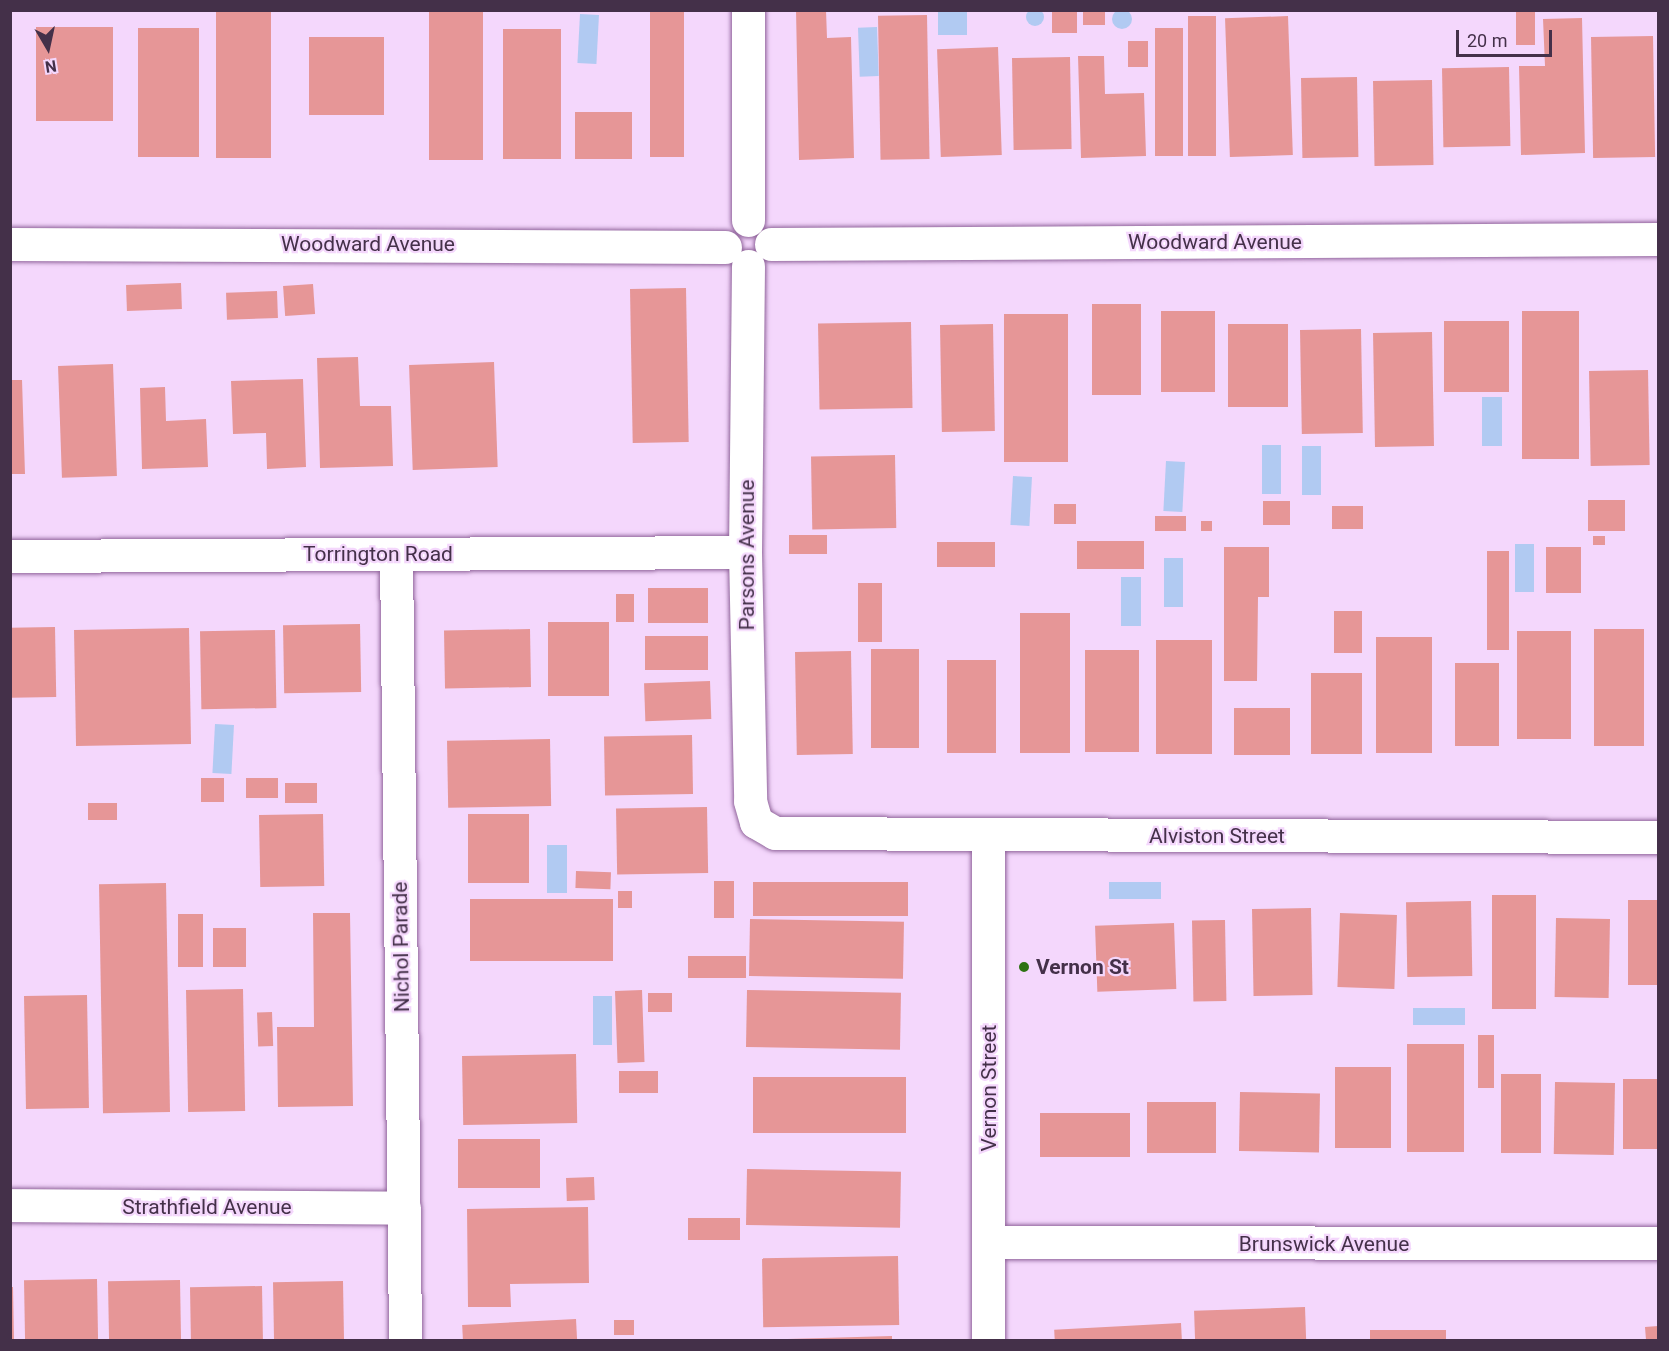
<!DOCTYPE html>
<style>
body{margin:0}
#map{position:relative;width:1669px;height:1351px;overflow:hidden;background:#f4d7fc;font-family:Roboto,sans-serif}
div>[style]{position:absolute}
.water>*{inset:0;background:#b1caf2;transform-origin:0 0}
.round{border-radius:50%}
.building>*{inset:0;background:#e69697;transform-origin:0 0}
.roads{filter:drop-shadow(0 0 2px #91659c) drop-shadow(0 0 2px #91659c)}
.street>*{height:33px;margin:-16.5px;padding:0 16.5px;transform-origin:16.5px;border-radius:16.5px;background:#fff}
.dots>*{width:16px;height:16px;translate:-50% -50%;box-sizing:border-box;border:3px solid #f4d7fc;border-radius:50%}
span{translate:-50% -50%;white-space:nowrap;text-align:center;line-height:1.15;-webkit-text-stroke:4.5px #f4d7fc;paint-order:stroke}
.street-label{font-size:21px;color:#443049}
.poi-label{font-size:21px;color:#443049;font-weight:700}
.left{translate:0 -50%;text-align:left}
.frame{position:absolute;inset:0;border:12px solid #443049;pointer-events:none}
.north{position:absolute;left:18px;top:18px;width:60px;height:60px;-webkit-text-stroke:4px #f4d7fc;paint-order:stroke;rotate:171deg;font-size:16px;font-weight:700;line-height:24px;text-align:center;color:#443049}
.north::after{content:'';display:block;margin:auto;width:21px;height:27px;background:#443049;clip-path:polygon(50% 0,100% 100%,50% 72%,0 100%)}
.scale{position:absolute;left:1456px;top:30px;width:96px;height:27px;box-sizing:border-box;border:3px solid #443049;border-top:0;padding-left:8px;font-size:18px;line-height:21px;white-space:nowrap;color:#443049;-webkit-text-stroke:4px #f4d7fc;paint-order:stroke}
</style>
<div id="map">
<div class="water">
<i class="round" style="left:1026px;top:8px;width:18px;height:18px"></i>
<i class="round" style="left:1112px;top:9px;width:20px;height:20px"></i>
<i style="left:938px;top:11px;width:29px;height:24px"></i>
<i style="left:580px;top:14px;width:19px;height:49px;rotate:3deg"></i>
<i style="left:877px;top:27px;width:49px;height:19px;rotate:88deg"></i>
<i style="left:1482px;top:397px;width:20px;height:49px"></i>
<i style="left:1281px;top:445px;width:49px;height:19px;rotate:90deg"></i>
<i style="left:1302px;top:446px;width:19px;height:49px"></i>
<i style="left:1166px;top:461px;width:19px;height:50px;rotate:3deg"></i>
<i style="left:1013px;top:476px;width:19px;height:49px;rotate:3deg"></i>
<i style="left:1515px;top:544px;width:19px;height:48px"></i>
<i style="left:1164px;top:558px;width:19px;height:49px"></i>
<i style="left:1121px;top:577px;width:20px;height:49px"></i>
<i style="left:215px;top:724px;width:19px;height:49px;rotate:3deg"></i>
<i style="left:547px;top:845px;width:20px;height:48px"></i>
<i style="left:1109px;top:882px;width:52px;height:17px"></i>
<i style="left:593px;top:996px;width:19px;height:49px"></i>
<i style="left:1413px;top:1008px;width:52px;height:17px"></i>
</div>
<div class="building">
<i style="left:216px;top:10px;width:55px;height:148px"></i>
<i style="left:429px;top:10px;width:54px;height:150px"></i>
<i style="left:650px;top:10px;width:34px;height:147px"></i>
<i style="clip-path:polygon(796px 10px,826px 10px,827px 38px,851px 37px,854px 158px,799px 160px)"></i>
<i style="left:1052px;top:10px;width:25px;height:23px"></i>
<i style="left:1083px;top:10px;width:22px;height:15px"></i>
<i style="left:1516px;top:10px;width:19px;height:35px"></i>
<i style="left:927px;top:15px;width:144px;height:49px;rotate:89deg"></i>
<i style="left:1188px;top:16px;width:28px;height:140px"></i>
<i style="left:1288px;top:16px;width:139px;height:63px;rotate:88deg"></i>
<i style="clip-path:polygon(1582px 18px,1585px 153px,1521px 155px,1519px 66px,1545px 66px,1543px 19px)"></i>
<i style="left:36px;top:27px;width:77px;height:94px"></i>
<i style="left:138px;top:28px;width:61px;height:129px"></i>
<i style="left:1155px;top:28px;width:28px;height:128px"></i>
<i style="left:503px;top:29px;width:58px;height:130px"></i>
<i style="left:1653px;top:36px;width:121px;height:62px;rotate:89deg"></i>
<i style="left:309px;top:37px;width:75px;height:78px"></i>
<i style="left:1128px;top:41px;width:20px;height:26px"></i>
<i style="left:998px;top:47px;width:108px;height:61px;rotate:88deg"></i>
<i style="clip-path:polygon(1078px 56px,1104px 56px,1105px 94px,1144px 93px,1146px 156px,1081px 158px)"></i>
<i style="left:1070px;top:57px;width:92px;height:58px;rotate:89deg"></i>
<i style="left:1509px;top:67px;width:79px;height:67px;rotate:89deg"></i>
<i style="left:1357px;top:77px;width:80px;height:56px;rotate:89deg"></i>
<i style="left:1432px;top:80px;width:85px;height:59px;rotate:89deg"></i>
<i style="left:575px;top:112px;width:57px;height:47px"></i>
<i style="left:181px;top:283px;width:26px;height:55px;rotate:88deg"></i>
<i style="left:313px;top:284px;width:30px;height:30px;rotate:86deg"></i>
<i style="left:686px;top:288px;width:154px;height:56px;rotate:89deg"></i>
<i style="left:277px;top:291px;width:27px;height:51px;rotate:88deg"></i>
<i style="left:1092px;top:304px;width:49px;height:91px"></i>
<i style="left:1161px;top:311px;width:54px;height:81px"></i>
<i style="left:1522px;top:311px;width:57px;height:148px"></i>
<i style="left:1004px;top:314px;width:64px;height:148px"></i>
<i style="left:1509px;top:321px;width:71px;height:65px;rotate:90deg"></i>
<i style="left:911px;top:322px;width:86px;height:93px;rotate:89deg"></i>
<i style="left:993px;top:324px;width:107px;height:53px;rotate:89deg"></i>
<i style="left:1288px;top:324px;width:83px;height:60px;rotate:90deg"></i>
<i style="left:1361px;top:329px;width:104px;height:61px;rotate:89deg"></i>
<i style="left:1432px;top:332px;width:114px;height:59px;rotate:89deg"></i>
<i style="clip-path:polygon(358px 357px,360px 406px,391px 406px,393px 466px,320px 468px,317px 358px)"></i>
<i style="left:494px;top:362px;width:105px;height:85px;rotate:88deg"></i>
<i style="left:113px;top:364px;width:112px;height:55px;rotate:88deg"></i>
<i style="left:1648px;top:370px;width:95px;height:59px;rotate:89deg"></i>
<i style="clip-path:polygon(303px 379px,306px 467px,267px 469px,266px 433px,233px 434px,231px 381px)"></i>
<i style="clip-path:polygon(10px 380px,22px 380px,25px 474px,10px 474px)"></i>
<i style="clip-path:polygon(165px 387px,166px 421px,206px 419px,208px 467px,142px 469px,140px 388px)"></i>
<i style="left:895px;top:455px;width:73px;height:84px;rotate:89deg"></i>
<i style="left:1588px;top:500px;width:37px;height:31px"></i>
<i style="left:1263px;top:501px;width:27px;height:24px"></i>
<i style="left:1054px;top:504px;width:22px;height:20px"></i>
<i style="left:1332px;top:506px;width:31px;height:23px"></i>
<i style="left:1155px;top:516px;width:31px;height:15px"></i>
<i style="left:1201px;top:521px;width:11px;height:10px"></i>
<i style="left:789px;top:535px;width:38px;height:19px"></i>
<i style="left:1593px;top:536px;width:12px;height:9px"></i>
<i style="left:1144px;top:541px;width:28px;height:67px;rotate:90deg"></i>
<i style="left:995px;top:542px;width:25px;height:58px;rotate:90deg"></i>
<i style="clip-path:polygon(1224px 547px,1269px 547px,1269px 597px,1258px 597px,1257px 681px,1224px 681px)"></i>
<i style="left:1546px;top:547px;width:35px;height:46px"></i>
<i style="left:1487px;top:551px;width:22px;height:99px"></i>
<i style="left:858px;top:583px;width:24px;height:59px"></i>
<i style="left:708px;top:588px;width:35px;height:60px;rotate:90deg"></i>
<i style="left:616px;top:594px;width:18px;height:28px"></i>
<i style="left:1334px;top:611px;width:28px;height:42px"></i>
<i style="left:1070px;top:613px;width:140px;height:50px;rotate:90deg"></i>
<i style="left:548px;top:622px;width:61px;height:74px"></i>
<i style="left:360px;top:624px;width:68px;height:77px;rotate:89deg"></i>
<i style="left:55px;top:627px;width:70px;height:45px;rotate:89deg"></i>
<i style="left:189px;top:628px;width:116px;height:115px;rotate:89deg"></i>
<i style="left:530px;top:629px;width:58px;height:86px;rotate:89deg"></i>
<i style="left:1594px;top:629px;width:50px;height:117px"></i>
<i style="left:275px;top:630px;width:78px;height:75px;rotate:89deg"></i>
<i style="left:1517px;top:631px;width:54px;height:108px"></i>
<i style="left:708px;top:636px;width:34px;height:63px;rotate:90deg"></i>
<i style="left:1376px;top:637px;width:56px;height:116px"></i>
<i style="left:1156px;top:640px;width:56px;height:114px"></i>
<i style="left:871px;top:649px;width:48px;height:99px"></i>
<i style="left:1139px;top:650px;width:102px;height:54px;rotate:90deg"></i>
<i style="left:851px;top:651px;width:103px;height:56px;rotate:89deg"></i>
<i style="left:947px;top:660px;width:49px;height:93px"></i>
<i style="left:1455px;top:663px;width:44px;height:83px"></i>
<i style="left:1362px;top:673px;width:81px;height:51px;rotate:90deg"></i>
<i style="left:710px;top:681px;width:38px;height:66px;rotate:88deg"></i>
<i style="left:1234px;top:708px;width:56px;height:47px"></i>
<i style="left:692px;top:735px;width:59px;height:88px;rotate:89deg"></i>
<i style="left:550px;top:739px;width:67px;height:103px;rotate:89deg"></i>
<i style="left:201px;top:778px;width:23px;height:24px"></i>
<i style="left:246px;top:778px;width:32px;height:20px"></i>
<i style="left:285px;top:783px;width:32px;height:20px"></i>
<i style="left:88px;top:803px;width:29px;height:17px"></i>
<i style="left:707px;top:807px;width:66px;height:91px;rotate:89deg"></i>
<i style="left:323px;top:814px;width:72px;height:64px;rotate:89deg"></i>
<i style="left:529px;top:814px;width:69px;height:61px;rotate:90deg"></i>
<i style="left:576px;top:871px;width:35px;height:17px;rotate:2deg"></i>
<i style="left:714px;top:881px;width:20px;height:37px"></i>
<i style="left:753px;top:882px;width:155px;height:34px"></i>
<i style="left:166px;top:883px;width:229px;height:67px;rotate:89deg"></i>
<i style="left:618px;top:891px;width:14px;height:17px"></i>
<i style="left:1492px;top:895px;width:44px;height:114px"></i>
<i style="left:470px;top:899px;width:143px;height:62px"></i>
<i style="left:1658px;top:900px;width:85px;height:30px;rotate:90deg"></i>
<i style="left:1471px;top:901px;width:75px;height:65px;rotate:89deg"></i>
<i style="left:1311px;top:908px;width:87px;height:59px;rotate:89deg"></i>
<i style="clip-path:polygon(313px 913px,350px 913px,353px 1106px,278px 1107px,277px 1027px,314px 1027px)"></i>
<i style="left:1340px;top:913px;width:57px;height:74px;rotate:2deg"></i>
<i style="left:178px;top:914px;width:25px;height:53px"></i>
<i style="left:1556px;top:918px;width:54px;height:79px;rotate:1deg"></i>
<i style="left:750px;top:919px;width:154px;height:57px;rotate:1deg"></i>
<i style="left:1225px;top:920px;width:81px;height:33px;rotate:89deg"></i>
<i style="left:1174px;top:923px;width:66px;height:79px;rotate:88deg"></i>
<i style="left:246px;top:928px;width:39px;height:33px;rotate:90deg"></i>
<i style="left:746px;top:956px;width:22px;height:58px;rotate:90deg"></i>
<i style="left:243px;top:989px;width:122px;height:57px;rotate:89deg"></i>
<i style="left:642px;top:990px;width:72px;height:27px;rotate:88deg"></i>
<i style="left:747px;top:990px;width:154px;height:57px;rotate:1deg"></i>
<i style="left:648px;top:993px;width:24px;height:19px"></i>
<i style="left:87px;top:995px;width:113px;height:63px;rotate:89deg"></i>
<i style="left:272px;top:1012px;width:34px;height:15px;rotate:88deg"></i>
<i style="left:1478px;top:1035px;width:16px;height:53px"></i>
<i style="left:1407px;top:1044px;width:57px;height:108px"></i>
<i style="left:576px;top:1054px;width:69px;height:114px;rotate:89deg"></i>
<i style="left:1335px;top:1067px;width:56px;height:81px"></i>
<i style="left:619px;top:1071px;width:39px;height:22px"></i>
<i style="left:1501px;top:1074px;width:40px;height:79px"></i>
<i style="left:753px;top:1077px;width:153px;height:56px"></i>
<i style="left:1623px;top:1079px;width:35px;height:70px"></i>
<i style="left:1555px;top:1082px;width:60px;height:72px;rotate:1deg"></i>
<i style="left:1240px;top:1092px;width:80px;height:59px;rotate:1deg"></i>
<i style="left:1147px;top:1102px;width:69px;height:51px"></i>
<i style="left:1130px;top:1113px;width:44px;height:90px;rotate:90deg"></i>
<i style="left:458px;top:1139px;width:82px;height:49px"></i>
<i style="left:747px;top:1169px;width:154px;height:56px;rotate:1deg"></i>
<i style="left:594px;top:1177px;width:23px;height:28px;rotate:88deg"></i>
<i style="clip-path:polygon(588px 1207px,589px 1283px,510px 1284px,511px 1307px,468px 1307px,467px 1209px)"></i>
<i style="left:688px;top:1218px;width:52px;height:22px"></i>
<i style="left:898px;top:1256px;width:69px;height:136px;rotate:89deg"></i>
<i style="left:97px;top:1279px;width:61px;height:73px;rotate:89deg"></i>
<i style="left:180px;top:1280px;width:60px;height:72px;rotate:89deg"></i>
<i style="left:343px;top:1281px;width:59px;height:70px;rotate:89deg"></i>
<i style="left:262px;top:1286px;width:54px;height:72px;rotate:89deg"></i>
<i style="clip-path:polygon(10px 1287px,13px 1287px,14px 1340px,10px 1340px)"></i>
<i style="left:1305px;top:1307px;width:33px;height:111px;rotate:88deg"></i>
<i style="left:576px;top:1319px;width:21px;height:114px;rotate:87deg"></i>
<i style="left:614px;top:1320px;width:20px;height:15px"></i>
<i style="left:1181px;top:1323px;width:17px;height:127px;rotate:87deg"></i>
<i style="clip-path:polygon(1658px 1326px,1658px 1340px,1646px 1340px,1645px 1327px)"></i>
<i style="left:1446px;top:1330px;width:10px;height:76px;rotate:90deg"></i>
<i style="clip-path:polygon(892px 1336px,892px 1340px,787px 1340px,787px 1339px)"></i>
</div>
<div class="roads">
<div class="street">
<i style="left:748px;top:220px;width:210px;rotate:-90deg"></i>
<i style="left:10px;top:244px;width:715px;rotate:0.24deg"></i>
<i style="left:771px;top:244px;width:887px;rotate:-0.32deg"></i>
<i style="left:748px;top:266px;width:286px;rotate:90.6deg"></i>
<i style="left:745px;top:552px;width:249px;rotate:88.8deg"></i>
<i style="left:750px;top:801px;width:22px;rotate:74deg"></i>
<i style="left:756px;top:822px;width:22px;rotate:30deg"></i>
<i style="left:775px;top:833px;width:883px;rotate:0.26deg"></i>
<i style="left:396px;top:554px;width:786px;rotate:89.34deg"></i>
<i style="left:10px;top:556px;width:735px;rotate:-0.31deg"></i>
<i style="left:988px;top:835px;width:505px;rotate:90deg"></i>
<i style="left:10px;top:1205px;width:394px;rotate:0.4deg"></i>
<i style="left:990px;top:1242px;width:668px;rotate:0.09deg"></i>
</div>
</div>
<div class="dots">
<i style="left:1024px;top:967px;background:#2d7212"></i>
</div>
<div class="street-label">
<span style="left:1215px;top:242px">Woodward Avenue</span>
<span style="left:368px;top:244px">Woodward Avenue</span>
<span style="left:378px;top:554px">Torrington Road</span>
<span style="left:747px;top:555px;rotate:-90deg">Parsons Avenue</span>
<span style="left:1217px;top:836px">Alviston Street</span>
<span style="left:401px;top:947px;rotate:-91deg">Nichol Parade</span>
<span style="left:989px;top:1088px;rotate:-90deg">Vernon Street</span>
<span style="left:207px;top:1207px">Strathfield Avenue</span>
<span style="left:1324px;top:1244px">Brunswick Avenue</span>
</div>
<div class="poi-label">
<span class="left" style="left:1036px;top:967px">Vernon St</span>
</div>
<div class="frame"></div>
<div class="north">N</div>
<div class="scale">20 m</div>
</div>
